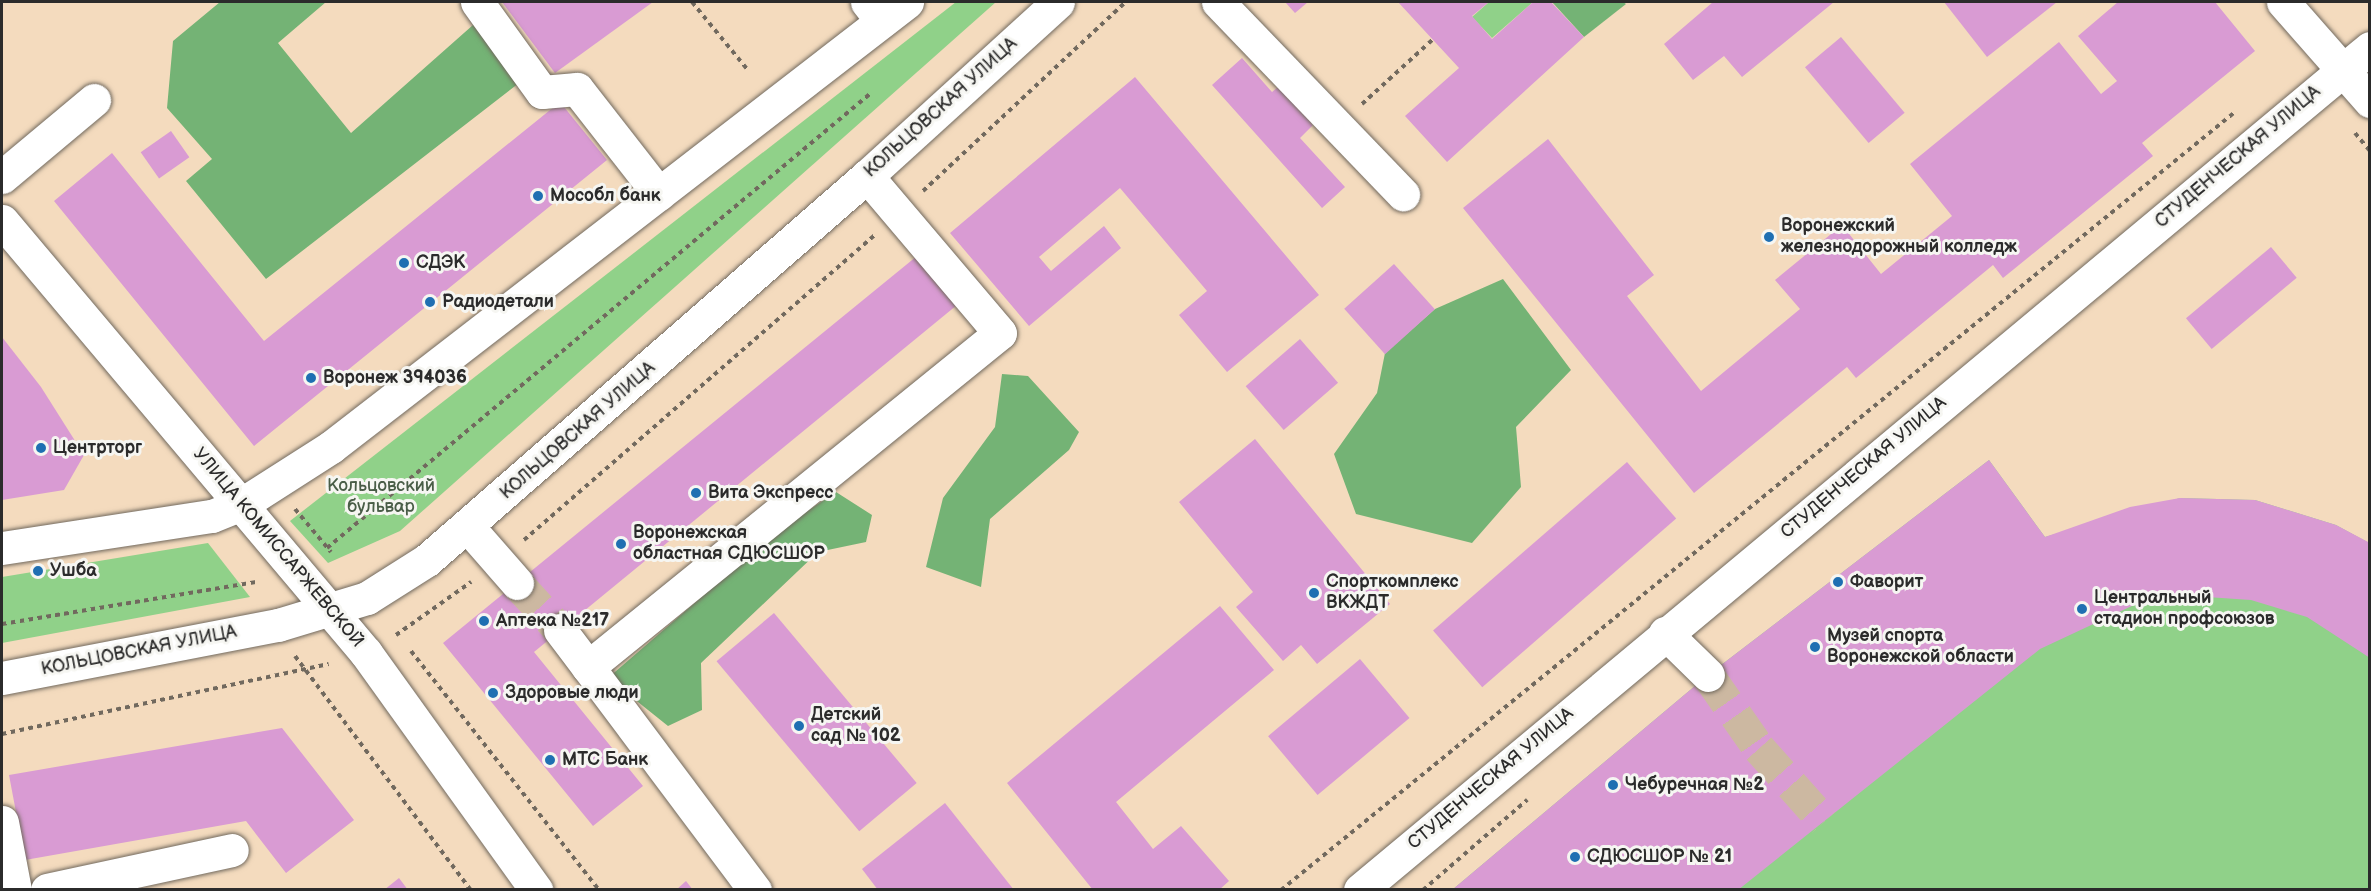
<!DOCTYPE html>
<meta charset="utf-8">
<style>
body{margin:0}
#map{position:relative;width:2371px;height:891px;overflow:hidden;background:#f4dbbe;font-family:"Balsamiq Sans",sans-serif}
div>[style]{position:absolute}
.green>*{inset:0;background:#90d189}
.forest>*{inset:0;background:#74b375}
.building>*{inset:0;background:#d99bd3;transform-origin:0 0}
.minor-tunnel>*{height:33px;margin-top:-16.5px;transform-origin:0;background:repeating-linear-gradient(90deg,#ccb8a1 0 33px,transparent 0 49px)}
.path>*{height:4px;margin-top:-2px;transform-origin:0;background:repeating-linear-gradient(90deg,#71695e 0 4.5px,transparent 0 9px)}
.roads{filter:drop-shadow(0 0 2px #71695e) drop-shadow(0 0 2px #71695e)}
.minor>*{height:33px;margin:-16.5px;padding:0 16.5px;transform-origin:16.5px;border-radius:16.5px;background:#fff}
.major>*{height:33px;margin:-16.5px;padding:0 16.5px;transform-origin:16.5px;border-radius:16.5px;background:#fff}
.dots>*{width:16px;height:16px;translate:-50% -50%;box-sizing:border-box;border:3px solid #f6f6f2;border-radius:50%}
span{translate:-50% -50%;white-space:nowrap;text-align:center;line-height:1.15;-webkit-text-stroke:6px #f6f6f2;paint-order:stroke}
.street-label{font-size:18px;color:#2b2b2b}
.poi-label{font-size:18px;color:#2b2b2b;font-weight:700}
.left{translate:0 -50%;text-align:left}
.park-label{font-size:18px;color:#495d47}
.frame{position:absolute;inset:0;border:3px solid #2b2b2b;pointer-events:none}
</style>
<div id="map">
<div class="green">
<i style="clip-path:polygon(956px 2px,996px 2px,400px 531px,328px 563px,290px 521px)"></i>
<i style="clip-path:polygon(1489px 2px,1533px 2px,1492px 38px,1472px 17px)"></i>
<i style="clip-path:polygon(1989px 460px,2045px 537px,2180px 498px,2255px 500px,2336px 525px,2369px 543px,2369px 889px,1452px 890px,1708px 675px)"></i>
<i style="clip-path:polygon(208px 543px,250px 597px,2px 643px,2px 577px)"></i>
</div>
<div class="forest">
<i style="clip-path:polygon(220px 2px,326px 2px,278px 43px,351px 133px,473px 25px,519px 83px,266px 279px,186px 181px,212px 159px,167px 108px,173px 41px)"></i>
<i style="clip-path:polygon(1552px 2px,1623px 2px,1626px 4px,1584px 37px)"></i>
<i style="clip-path:polygon(1503px 279px,1571px 370px,1516px 427px,1521px 487px,1472px 543px,1356px 514px,1334px 454px,1377px 393px,1385px 353px,1435px 309px)"></i>
<i style="clip-path:polygon(1002px 374px,1028px 376px,1079px 432px,1069px 450px,990px 519px,981px 587px,926px 567px,943px 498px,995px 427px)"></i>
<i style="clip-path:polygon(836px 492px,872px 515px,866px 542px,818px 552px,701px 663px,702px 710px,668px 726px,608px 678px,779px 530px)"></i>
</div>
<div class="building">
<i style="clip-path:polygon(502px 2px,653px 2px,555px 73px)"></i>
<i style="clip-path:polygon(1285px 2px,1308px 2px,1295px 13px)"></i>
<i style="clip-path:polygon(1398px 2px,1489px 2px,1472px 16px,1492px 39px,1533px 2px,1551px 2px,1584px 37px,1447px 162px,1405px 116px,1459px 68px)"></i>
<i style="clip-path:polygon(1713px 2px,1834px 2px,1742px 77px,1724px 56px,1693px 80px,1664px 44px)"></i>
<i style="clip-path:polygon(1944px 2px,2057px 2px,1987px 57px)"></i>
<i style="clip-path:polygon(2118px 2px,2215px 2px,2255px 51px,2142px 143px,2153px 156px,2003px 278px,1993px 265px,1856px 378px,1847px 367px,1694px 493px,1463px 208px,1548px 139px,1654px 275px,1627px 296px,1701px 391px,1800px 309px,1775px 280px,1842px 225px,1881px 274px,1952px 216px,1910px 164px,2059px 42px,2101px 94px,2117px 81px,2078px 36px)"></i>
<i style="left:1841px;top:37px;width:99px;height:47px;rotate:50deg"></i>
<i style="clip-path:polygon(1242px 58px,1272px 92px,1278px 87px,1313px 125px,1300px 138px,1345px 187px,1322px 208px,1212px 85px)"></i>
<i style="clip-path:polygon(1135px 77px,1319px 295px,1227px 372px,1179px 315px,1207px 291px,1120px 188px,1039px 257px,1051px 271px,1104px 226px,1121px 248px,1029px 326px,950px 233px)"></i>
<i style="clip-path:polygon(560px 102px,607px 160px,254px 446px,54px 201px,112px 153px,264px 341px)"></i>
<i style="left:171px;top:131px;width:32px;height:37px;rotate:55deg"></i>
<i style="left:2271px;top:247px;width:40px;height:111px;rotate:50deg"></i>
<i style="clip-path:polygon(917px 256px,957px 305px,534px 652px,643px 786px,593px 826px,443px 643px)"></i>
<i style="left:1394px;top:264px;width:61px;height:67px;rotate:48deg"></i>
<i style="clip-path:polygon(2px 337px,41px 387px,84px 455px,64px 490px,2px 500px)"></i>
<i style="left:1300px;top:339px;width:58px;height:72px;rotate:49deg"></i>
<i style="clip-path:polygon(1255px 439px,1390px 604px,1317px 664px,1301px 645px,1283px 661px,1236px 607px,1253px 592px,1179px 502px)"></i>
<i style="clip-path:polygon(1989px 460px,2045px 537px,2130px 507px,2180px 498px,2255px 500px,2336px 525px,2370px 543px,2370px 658px,2307px 617px,2251px 600px,2192px 596px,2134px 605px,2040px 649px,1738px 890px,1452px 890px,1708px 675px)"></i>
<i style="left:1627px;top:462px;width:75px;height:257px;rotate:49deg"></i>
<i style="clip-path:polygon(1220px 606px,1274px 670px,1116px 802px,1153px 849px,1181px 826px,1229px 881px,1219px 890px,1093px 890px,1007px 783px)"></i>
<i style="left:774px;top:613px;width:222px;height:75px;rotate:50deg"></i>
<i style="left:1360px;top:659px;width:77px;height:120px;rotate:50deg"></i>
<i style="clip-path:polygon(282px 728px,354px 820px,286px 873px,246px 821px,25px 860px,9px 775px)"></i>
<i style="clip-path:polygon(945px 803px,1014px 890px,878px 890px,862px 869px)"></i>
<i style="clip-path:polygon(399px 878px,408px 890px,384px 890px)"></i>
<i style="clip-path:polygon(686px 881px,693px 890px,676px 890px)"></i>
</div>
<div class="minor-tunnel">
<i style="left:517px;top:583px;width:64px;rotate:47.5deg"></i>
<i style="left:1708px;top:675px;width:89px;rotate:55.1deg"></i>
<i style="left:1759px;top:748px;width:98px;rotate:48.3deg"></i>
</div>
<div class="path">
<i style="left:692px;top:2px;width:87px;rotate:50.6deg"></i>
<i style="left:1362px;top:104px;width:95px;rotate:-42.4deg"></i>
<i style="left:2355px;top:133px;width:23px;rotate:50deg"></i>
<i style="left:923px;top:191px;width:277px;rotate:-43deg"></i>
<i style="left:295px;top:509px;width:56px;rotate:50.1deg"></i>
<i style="left:524px;top:540px;width:464px;rotate:-41deg"></i>
<i style="left:327px;top:548px;width:709px;rotate:-39.91deg"></i>
<i style="left:2px;top:624px;width:258px;rotate:-9.4deg"></i>
<i style="left:396px;top:635px;width:92px;rotate:-35.2deg"></i>
<i style="left:411px;top:651px;width:304px;rotate:51.8deg"></i>
<i style="left:295px;top:656px;width:293px;rotate:53.1deg"></i>
<i style="left:2px;top:734px;width:334px;rotate:-12.1deg"></i>
<i style="left:1281px;top:890px;width:1231px;rotate:-39.2deg"></i>
<i style="left:1423px;top:890px;width:138px;rotate:-40.9deg"></i>
</div>
<div class="roads">
<div class="minor">
<i style="left:477px;top:2px;width:111px;rotate:54.2deg"></i>
<i style="left:542px;top:92px;width:35px;rotate:-5deg"></i>
<i style="left:577px;top:89px;width:133px;rotate:52deg"></i>
<i style="left:867px;top:2px;width:24px;rotate:52deg"></i>
<i style="left:1218px;top:2px;width:267px;rotate:46.1deg"></i>
<i style="left:2283px;top:2px;width:132px;rotate:48.7deg"></i>
<i style="left:2px;top:177px;width:120px;rotate:-39.9deg"></i>
<i style="left:2px;top:221px;width:565px;rotate:49.88deg"></i>
<i style="left:366px;top:653px;width:292px;rotate:54.3deg"></i>
<i style="left:469px;top:528px;width:73px;rotate:48.9deg"></i>
<i style="left:560px;top:630px;width:46px;rotate:52.9deg"></i>
<i style="left:588px;top:667px;width:530px;rotate:-39.03deg"></i>
<i style="left:1000px;top:333px;width:206px;rotate:-130.3deg"></i>
<i style="left:1665px;top:633px;width:60px;rotate:44.3deg"></i>
<i style="left:588px;top:667px;width:279px;rotate:53.2deg"></i>
<i style="left:2px;top:822px;width:69px;rotate:79.2deg"></i>
<i style="left:47px;top:890px;width:189px;rotate:-12.2deg"></i>
<i style="left:1360px;top:890px;width:1315px;rotate:-39.82deg"></i>
</div>
<div class="major">
<i style="left:2px;top:548px;width:212px;rotate:-8.7deg"></i>
<i style="left:212px;top:516px;width:32px;rotate:-22deg"></i>
<i style="left:242px;top:504px;width:106px;rotate:-32.6deg"></i>
<i style="left:331px;top:447px;width:728px;rotate:-37.69deg"></i>
<i style="left:2px;top:678px;width:281px;rotate:-10.9deg"></i>
<i style="left:278px;top:625px;width:93px;rotate:-16.9deg"></i>
<i style="left:367px;top:598px;width:71px;rotate:-32.3deg"></i>
<i style="left:427px;top:560px;width:584px;rotate:-41.11deg"></i>
<i style="left:867px;top:176px;width:258px;rotate:-42.3deg"></i>
</div>
</div>
<div class="dots">
<i style="left:538px;top:196px;background:#1f6fb2"></i>
<i style="left:1769px;top:237px;background:#1f6fb2"></i>
<i style="left:404px;top:263px;background:#1f6fb2"></i>
<i style="left:430px;top:302px;background:#1f6fb2"></i>
<i style="left:311px;top:378px;background:#1f6fb2"></i>
<i style="left:41px;top:448px;background:#1f6fb2"></i>
<i style="left:696px;top:493px;background:#1f6fb2"></i>
<i style="left:621px;top:544px;background:#1f6fb2"></i>
<i style="left:38px;top:571px;background:#1f6fb2"></i>
<i style="left:1838px;top:582px;background:#1f6fb2"></i>
<i style="left:1314px;top:593px;background:#1f6fb2"></i>
<i style="left:2082px;top:609px;background:#1f6fb2"></i>
<i style="left:484px;top:621px;background:#1f6fb2"></i>
<i style="left:1815px;top:647px;background:#1f6fb2"></i>
<i style="left:493px;top:693px;background:#1f6fb2"></i>
<i style="left:799px;top:726px;background:#1f6fb2"></i>
<i style="left:550px;top:760px;background:#1f6fb2"></i>
<i style="left:1613px;top:785px;background:#1f6fb2"></i>
<i style="left:1575px;top:857px;background:#1f6fb2"></i>
</div>
<div class="street-label">
<span style="left:941px;top:108px;rotate:-42deg">КОЛЬЦОВСКАЯ УЛИЦА</span>
<span style="left:2238px;top:157px;rotate:-40deg">СТУДЕНЧЕСКАЯ УЛИЦА</span>
<span style="left:578px;top:431px;rotate:-41deg">КОЛЬЦОВСКАЯ УЛИЦА</span>
<span style="left:1864px;top:468px;rotate:-40deg">СТУДЕНЧЕСКАЯ УЛИЦА</span>
<span style="left:278px;top:548px;rotate:50deg">УЛИЦА КОМИССАРЖЕВСКОЙ</span>
<span style="left:139px;top:651px;rotate:-11deg">КОЛЬЦОВСКАЯ УЛИЦА</span>
<span style="left:1491px;top:779px;rotate:-40deg">СТУДЕНЧЕСКАЯ УЛИЦА</span>
</div>
<div class="poi-label">
<span class="left" style="left:550px;top:196px">Мособл банк</span>
<span class="left" style="left:1781px;top:237px">Воронежский<br>железнодорожный колледж</span>
<span class="left" style="left:416px;top:263px">СДЭК</span>
<span class="left" style="left:442px;top:302px">Радиодетали</span>
<span class="left" style="left:323px;top:378px">Воронеж 394036</span>
<span class="left" style="left:53px;top:448px">Центрторг</span>
<span class="left" style="left:708px;top:493px">Вита Экспресс</span>
<span class="left" style="left:633px;top:544px">Воронежская<br>областная СДЮСШОР</span>
<span class="left" style="left:50px;top:571px">Ушба</span>
<span class="left" style="left:1850px;top:582px">Фаворит</span>
<span class="left" style="left:1326px;top:593px">Спорткомплекс<br>ВКЖДТ</span>
<span class="left" style="left:2094px;top:609px">Центральный<br>стадион профсоюзов</span>
<span class="left" style="left:496px;top:621px">Аптека №217</span>
<span class="left" style="left:1827px;top:647px">Музей спорта<br>Воронежской области</span>
<span class="left" style="left:505px;top:693px">Здоровые люди</span>
<span class="left" style="left:811px;top:726px">Детский<br>сад № 102</span>
<span class="left" style="left:562px;top:760px">МТС Банк</span>
<span class="left" style="left:1625px;top:785px">Чебуречная №2</span>
<span class="left" style="left:1587px;top:857px">СДЮСШОР № 21</span>
</div>
<div class="park-label">
<span style="left:381px;top:497px">Кольцовский<br>бульвар</span>
</div>
<div class="frame"></div>
</div>
